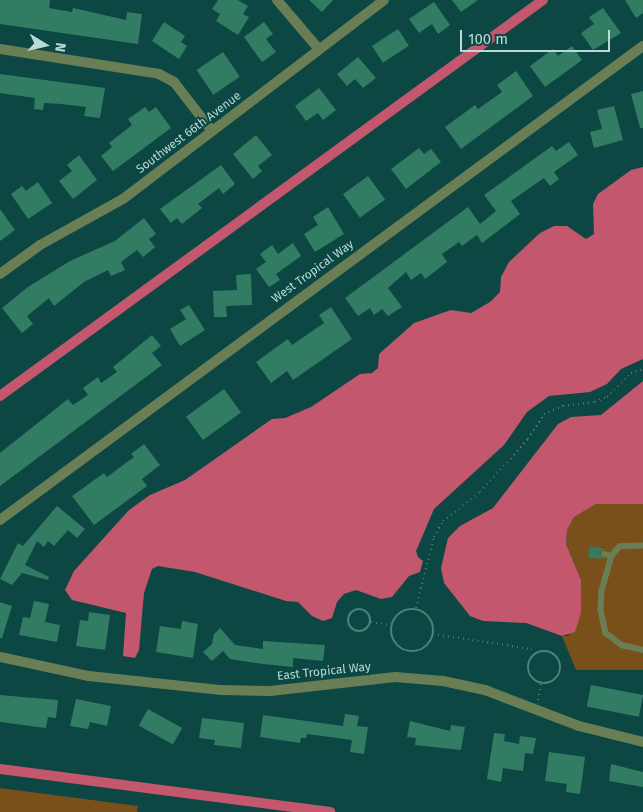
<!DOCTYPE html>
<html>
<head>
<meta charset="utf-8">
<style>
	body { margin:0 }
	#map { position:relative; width:643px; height:812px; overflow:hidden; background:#0c4744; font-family:"Fira Sans",sans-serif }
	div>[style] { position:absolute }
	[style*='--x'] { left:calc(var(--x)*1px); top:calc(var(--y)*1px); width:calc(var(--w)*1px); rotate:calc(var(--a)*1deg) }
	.green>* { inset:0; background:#79501a }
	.water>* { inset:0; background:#c2576d }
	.canal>* { height:10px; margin:-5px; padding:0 5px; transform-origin:5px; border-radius:5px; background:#c2576d }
	.building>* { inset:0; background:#327c64; transform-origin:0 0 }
	.path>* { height:2px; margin-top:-1px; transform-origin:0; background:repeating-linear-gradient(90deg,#4e7f7c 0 1px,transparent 0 5px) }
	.path>.ring { margin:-1px; padding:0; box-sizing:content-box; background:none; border:2px solid #4e7f7c; border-radius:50% }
	.service>* { height:5.5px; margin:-2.75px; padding:0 2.75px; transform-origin:2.75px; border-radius:2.75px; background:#6a7e56 }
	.minor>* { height:10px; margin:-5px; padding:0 5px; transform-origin:5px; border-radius:5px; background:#6a7e56 }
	span { translate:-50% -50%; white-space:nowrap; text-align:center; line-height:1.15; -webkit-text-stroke:4px #0c4744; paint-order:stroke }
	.street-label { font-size:12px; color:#b9dbd8 }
	.north { position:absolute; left:20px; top:20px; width:50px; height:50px; -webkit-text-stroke:4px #0c4744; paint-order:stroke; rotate:99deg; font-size:14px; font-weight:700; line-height:20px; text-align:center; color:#b9dbd8 }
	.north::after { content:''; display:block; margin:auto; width:18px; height:22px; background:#b9dbd8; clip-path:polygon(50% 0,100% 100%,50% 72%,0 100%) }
	.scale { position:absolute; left:460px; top:30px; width:150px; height:22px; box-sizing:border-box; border:2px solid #b9dbd8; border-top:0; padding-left:6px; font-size:15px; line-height:18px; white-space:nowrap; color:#b9dbd8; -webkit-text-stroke:4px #0c4744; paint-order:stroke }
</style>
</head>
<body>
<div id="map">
	<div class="green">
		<div style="clip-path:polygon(596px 504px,643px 504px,643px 670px,576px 670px,562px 636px,569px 636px,581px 580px,566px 544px,567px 530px,574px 517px)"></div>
		<div style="clip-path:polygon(0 788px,138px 806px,137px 812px,0 812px)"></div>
	</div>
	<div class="water">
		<div style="clip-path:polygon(643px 167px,643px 359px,621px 369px,607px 384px,590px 392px,549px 396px,527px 412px,504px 445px,434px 509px,416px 551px,418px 557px,423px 561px,420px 572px,409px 576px,392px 597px,381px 599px,356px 590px,344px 594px,337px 602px,332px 618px,323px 621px,312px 616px,298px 602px,286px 601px,195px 572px,158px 566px,152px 569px,144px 593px,139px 650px,135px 658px,123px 656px,126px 613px,72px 600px,65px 590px,74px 571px,129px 510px,150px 495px,185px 480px,272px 419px,285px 418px,311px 407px,360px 374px,372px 373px,378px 368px,379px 354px,414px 323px,451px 310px,471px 313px,490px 302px,500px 292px,501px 277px,509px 262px,540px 233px,554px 226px,567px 226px,586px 239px,594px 234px,593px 204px,598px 194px,631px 170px)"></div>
		<div style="clip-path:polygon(643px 381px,643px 504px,596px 504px,574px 517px,567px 530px,566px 544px,581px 580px,581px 613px,575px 632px,562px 636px,526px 623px,483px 621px,470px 616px,444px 583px,441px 568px,448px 538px,460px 526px,493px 508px,558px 424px,571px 417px,601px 415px)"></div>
	</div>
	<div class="canal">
		<div style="--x:0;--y:396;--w:672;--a:-36.1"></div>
		<div style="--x:0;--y:769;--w:333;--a:7.4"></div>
	</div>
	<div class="building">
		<div style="clip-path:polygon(0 0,50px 0,49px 8px,72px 12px,73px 8px,126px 20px,127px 12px,142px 14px,138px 44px,0 24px)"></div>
		<div style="clip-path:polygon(218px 0,238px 0,248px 6px,243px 14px,249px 17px,238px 35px,216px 21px,220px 14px,212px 9px)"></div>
		<div style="clip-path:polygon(309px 0,333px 0,322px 12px)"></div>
		<div style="clip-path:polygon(452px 0,478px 0,461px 12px)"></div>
		<div style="clip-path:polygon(625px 0,643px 0,643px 13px,636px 18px)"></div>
		<div style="clip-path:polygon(434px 2px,450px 25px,438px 34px,432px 24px,419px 33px,409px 19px)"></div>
		<div style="clip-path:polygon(603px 8px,621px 33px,593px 50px,581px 33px,594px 24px,589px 17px)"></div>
		<div style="clip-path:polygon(164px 22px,185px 36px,181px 42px,187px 46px,179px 59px,152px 41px)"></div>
		<div style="clip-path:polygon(264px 22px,273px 34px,266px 39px,276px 52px,262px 62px,244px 37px)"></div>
		<div style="left:398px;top:29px;width:20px;height:31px;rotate:57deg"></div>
		<div style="clip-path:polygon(572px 46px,582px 60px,545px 87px,530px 66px,553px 49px,558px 56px)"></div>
		<div style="left:223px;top:52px;width:30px;height:32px;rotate:56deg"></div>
		<div style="clip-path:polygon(358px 57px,376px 78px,363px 88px,355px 79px,347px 86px,337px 74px)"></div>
		<div style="clip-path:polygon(516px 71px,533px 96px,461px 149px,445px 127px,475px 105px,478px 109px,502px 92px,497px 85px)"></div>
		<div style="clip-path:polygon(0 74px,105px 88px,100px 118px,84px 116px,86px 107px,62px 104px,44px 103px,43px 110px,34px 109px,35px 98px,0 93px)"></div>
		<div style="clip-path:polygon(319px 88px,336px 110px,323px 120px,318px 113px,306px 121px,295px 106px)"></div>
		<div style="clip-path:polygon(643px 91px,643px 128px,640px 128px,631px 94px)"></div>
		<div style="clip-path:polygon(614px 106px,623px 140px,594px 148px,590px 132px,602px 129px,597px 110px)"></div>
		<div style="clip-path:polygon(145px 107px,149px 112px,156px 107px,171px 128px,113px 171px,101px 156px,112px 147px,109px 143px,132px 125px,128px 119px)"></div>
		<div style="clip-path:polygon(256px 135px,272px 155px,258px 166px,262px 171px,253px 179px,233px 154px)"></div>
		<div style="clip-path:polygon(569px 142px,578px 155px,554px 172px,559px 179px,550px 186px,544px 178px,511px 201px,520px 214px,482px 243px,477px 235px,462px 246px,459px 242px,442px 254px,447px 262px,425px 279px,421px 273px,411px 280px,406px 272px,388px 288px,402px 307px,388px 316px,382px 309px,374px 315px,370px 308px,358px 316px,345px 298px,468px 207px,480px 224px,496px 211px,484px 195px,552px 146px,556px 151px)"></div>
		<div style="clip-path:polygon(419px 148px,424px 154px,431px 149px,441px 162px,406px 189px,391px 169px)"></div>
		<div style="clip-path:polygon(79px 155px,97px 180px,73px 199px,59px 181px,72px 171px,67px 165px)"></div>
		<div style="clip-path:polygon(221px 165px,235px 184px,223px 194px,219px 188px,198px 204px,202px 208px,182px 224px,177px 218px,171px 223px,160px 209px)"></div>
		<div style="left:368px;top:176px;width:29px;height:31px;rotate:54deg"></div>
		<div style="clip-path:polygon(38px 182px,52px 203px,28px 219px,11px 194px,22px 186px,26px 191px)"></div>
		<div style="clip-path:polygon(328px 207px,344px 234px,315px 252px,304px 234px,318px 225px,313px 217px)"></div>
		<div style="clip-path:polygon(0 209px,15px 230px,0 241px)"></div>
		<div style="clip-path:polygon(144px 218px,156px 234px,149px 239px,155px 247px,143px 257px,137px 250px,121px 262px,125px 270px,111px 276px,108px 270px,84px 282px,54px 306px,49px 298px,27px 316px,33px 324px,22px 333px,2px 308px,28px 287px,70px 261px,115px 241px)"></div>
		<div style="clip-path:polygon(293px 243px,301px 256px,276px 274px,280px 280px,269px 287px,256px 269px,266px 262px,260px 254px,272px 245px,278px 254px)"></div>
		<div style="clip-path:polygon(251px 274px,252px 305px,226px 306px,227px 317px,214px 317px,213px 291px,237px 290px,236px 275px)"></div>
		<div style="clip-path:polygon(189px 305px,205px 330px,180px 346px,170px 329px,186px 319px,180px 310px)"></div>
		<div style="clip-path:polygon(331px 307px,352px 339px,293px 380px,287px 371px,271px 383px,256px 362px,288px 339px,292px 345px,324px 323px,319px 315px)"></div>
		<div style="clip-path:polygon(152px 335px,161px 346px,152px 353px,162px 365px,0 486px,0 453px,68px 399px,73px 405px,88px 395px,83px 388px,98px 377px,101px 383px,117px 372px,113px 367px)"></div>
		<div style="left:224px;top:389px;width:29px;height:47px;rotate:54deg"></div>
		<div style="clip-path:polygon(144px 444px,160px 465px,142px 479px,147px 486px,94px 525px,72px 496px,104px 473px,107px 477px,134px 457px,131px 454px)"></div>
		<div style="clip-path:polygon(57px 506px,85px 529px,77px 538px,68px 530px,54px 546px,48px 541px,44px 547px,37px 541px,25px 565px,49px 577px,48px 580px,22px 573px,12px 585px,0 579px,18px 543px,23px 546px)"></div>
		<div style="clip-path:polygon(590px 546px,605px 549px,599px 553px,603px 559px,588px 557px)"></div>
		<div style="clip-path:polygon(34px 601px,49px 604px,45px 622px,60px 625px,57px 642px,19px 635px,23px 617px,30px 618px)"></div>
		<div style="clip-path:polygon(0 602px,12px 606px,2px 638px,0 638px)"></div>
		<div style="clip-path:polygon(89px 612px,110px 615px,105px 650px,76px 646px,80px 620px,88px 621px)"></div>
		<div style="clip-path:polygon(182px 621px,198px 624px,193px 658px,156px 652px,160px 626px,181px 629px)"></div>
		<div style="clip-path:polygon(220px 628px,235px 645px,263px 649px,263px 641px,325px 645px,323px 661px,293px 658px,293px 667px,263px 664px,230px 659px,223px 651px,212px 661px,203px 652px,212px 644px,214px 634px)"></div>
		<div style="left:591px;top:685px;width:53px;height:22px;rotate:11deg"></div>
		<div style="clip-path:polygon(0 695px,58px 700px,56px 718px,48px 717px,46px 728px,0 722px)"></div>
		<div style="clip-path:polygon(76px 699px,111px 706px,107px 726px,90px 722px,88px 729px,70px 726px)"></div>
		<div style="left:148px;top:709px;width:39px;height:19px;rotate:29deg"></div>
		<div style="clip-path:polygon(345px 714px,359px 716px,357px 726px,368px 727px,364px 754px,350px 752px,352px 740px,307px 734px,306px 738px,301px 738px,300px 743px,260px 737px,263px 715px,343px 726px)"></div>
		<div style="clip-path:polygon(202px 718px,244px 723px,241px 748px,214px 745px,215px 740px,199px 738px)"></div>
		<div style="clip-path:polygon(410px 721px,450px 731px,451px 725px,465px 727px,461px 750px,415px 745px,416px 738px,407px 737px)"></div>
		<div style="clip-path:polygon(494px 733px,505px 734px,504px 741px,519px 744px,520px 736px,536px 738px,533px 754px,525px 753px,523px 771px,503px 768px,501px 782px,487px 779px)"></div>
		<div style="clip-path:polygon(549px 752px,585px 757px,580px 794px,566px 792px,567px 784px,545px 781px)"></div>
		<div style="clip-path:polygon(611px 764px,643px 772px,643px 787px,609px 781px)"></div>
	</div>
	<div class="path">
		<div style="--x:416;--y:608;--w:73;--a:-75.8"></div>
		<div style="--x:434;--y:537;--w:18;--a:-61"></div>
		<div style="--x:443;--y:521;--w:47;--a:-38.1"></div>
		<div style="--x:480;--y:492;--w:72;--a:-47.8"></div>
		<div style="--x:528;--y:439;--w:30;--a:-57"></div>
		<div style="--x:544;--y:414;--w:21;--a:-23"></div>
		<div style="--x:563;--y:406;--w:32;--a:-7"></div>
		<div style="--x:595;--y:402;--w:13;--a:-23"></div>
		<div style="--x:607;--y:397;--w:34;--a:-45"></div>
		<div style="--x:631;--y:373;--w:13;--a:-18"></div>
		<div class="ring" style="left:348px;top:609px;width:20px;height:20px"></div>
		<div class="ring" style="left:391px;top:609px;width:40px;height:40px"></div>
		<div style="--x:371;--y:622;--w:20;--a:9"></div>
		<div style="--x:433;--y:634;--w:99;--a:8.7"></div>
		<div style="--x:531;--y:649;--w:6;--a:45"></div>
		<div class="ring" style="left:528px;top:651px;width:30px;height:30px"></div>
		<div style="--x:538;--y:700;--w:17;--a:-80"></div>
	</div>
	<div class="service">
		<div style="--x:643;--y:546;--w:23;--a:178"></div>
		<div style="--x:620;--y:547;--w:12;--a:132"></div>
		<div style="--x:612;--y:556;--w:35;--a:106"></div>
		<div style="--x:602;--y:590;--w:20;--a:93"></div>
		<div style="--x:601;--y:610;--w:24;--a:78"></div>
		<div style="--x:606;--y:633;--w:20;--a:37"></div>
		<div style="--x:622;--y:645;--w:22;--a:13"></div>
		<div style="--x:604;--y:554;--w:8;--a:14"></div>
	</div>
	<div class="minor">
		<div style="--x:277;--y:0;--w:63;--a:49.5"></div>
		<div style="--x:0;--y:49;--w:161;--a:8.9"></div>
		<div style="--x:159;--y:74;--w:17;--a:28"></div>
		<div style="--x:174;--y:82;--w:62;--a:52.2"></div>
		<div style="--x:0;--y:274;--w:49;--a:-35.9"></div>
		<div style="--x:40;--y:245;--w:95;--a:-29"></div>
		<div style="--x:123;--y:199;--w:328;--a:-37.3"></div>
		<div style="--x:0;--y:520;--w:799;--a:-36.4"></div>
		<div style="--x:0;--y:657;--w:91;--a:12.1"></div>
		<div style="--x:89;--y:676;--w:133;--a:6.1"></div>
		<div style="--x:221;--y:690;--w:49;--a:1.2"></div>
		<div style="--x:270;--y:691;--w:126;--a:-6.4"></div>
		<div style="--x:395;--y:677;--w:48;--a:4.8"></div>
		<div style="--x:443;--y:681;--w:43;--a:12.1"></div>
		<div style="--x:485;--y:690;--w:101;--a:21"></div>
		<div style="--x:579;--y:726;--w:66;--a:14"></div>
	</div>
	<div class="street-label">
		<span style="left:189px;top:133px;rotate:-37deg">Southwest 66th Avenue</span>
		<span style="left:313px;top:272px;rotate:-36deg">West Tropical Way</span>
		<span style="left:324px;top:672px;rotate:-6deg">East Tropical Way</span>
	</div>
	<div class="north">N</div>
	<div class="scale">100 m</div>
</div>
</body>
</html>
